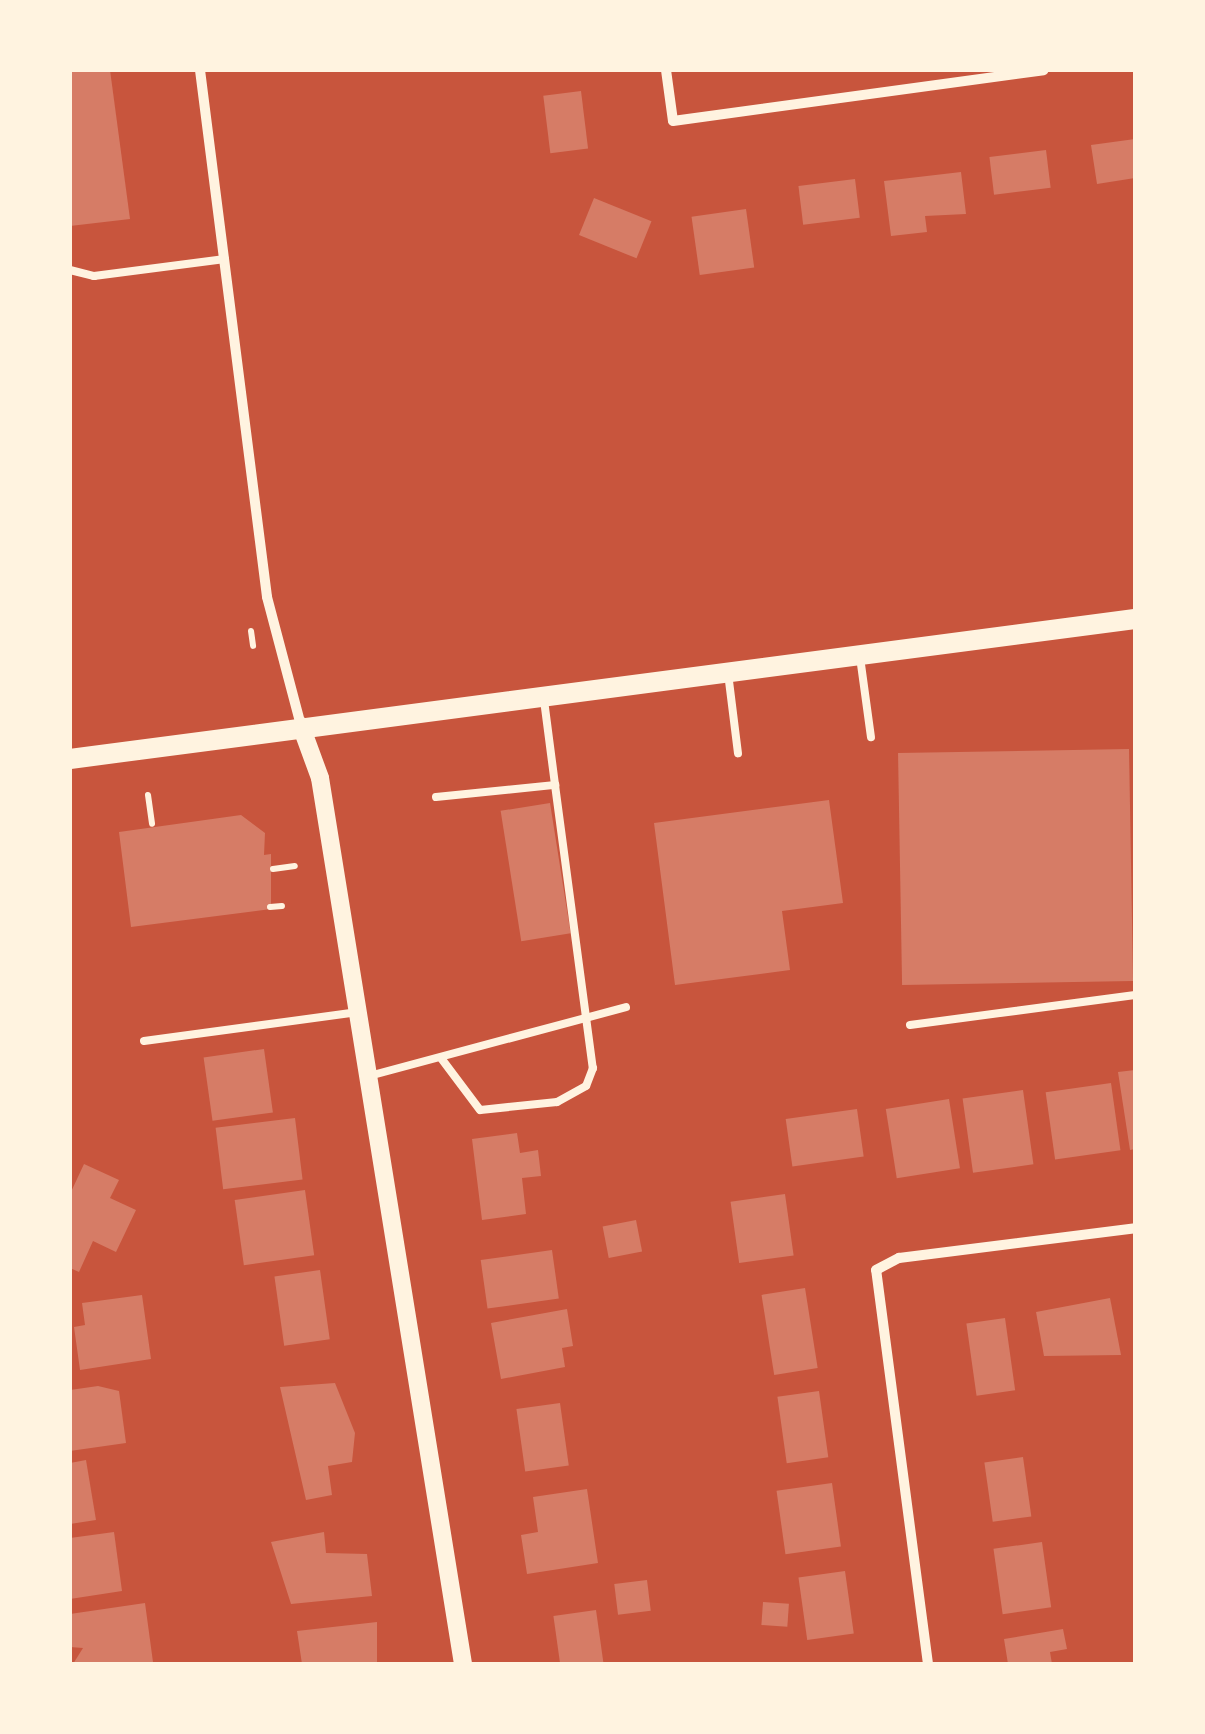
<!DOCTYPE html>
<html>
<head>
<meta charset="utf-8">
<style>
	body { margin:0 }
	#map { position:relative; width:1205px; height:1734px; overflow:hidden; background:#c8553d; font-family:Lato,sans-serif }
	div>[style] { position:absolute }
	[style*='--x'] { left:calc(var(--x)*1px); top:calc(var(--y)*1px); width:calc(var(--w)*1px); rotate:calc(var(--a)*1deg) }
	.building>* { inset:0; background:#d67c66; transform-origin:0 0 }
	.path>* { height:6px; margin:-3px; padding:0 3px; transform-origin:3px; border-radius:3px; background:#fff3e0 }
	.service>* { height:8px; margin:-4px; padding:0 4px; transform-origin:4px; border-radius:4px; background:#fff3e0 }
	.minor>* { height:10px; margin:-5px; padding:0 5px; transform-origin:5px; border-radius:5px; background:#fff3e0 }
	.tertiary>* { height:18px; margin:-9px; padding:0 9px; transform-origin:9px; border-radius:9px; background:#fff3e0 }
	.secondary>* { height:20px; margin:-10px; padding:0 10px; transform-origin:10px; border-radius:10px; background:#fff3e0 }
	span { translate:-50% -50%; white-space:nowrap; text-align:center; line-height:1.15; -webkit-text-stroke:10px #fff3e0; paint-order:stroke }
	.frame { position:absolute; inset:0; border:72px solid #fff3e0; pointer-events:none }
</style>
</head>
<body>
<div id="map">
	<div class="building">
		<div style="clip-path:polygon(70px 70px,110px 70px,130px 219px,70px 226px)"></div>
		<div style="left:581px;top:91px;width:58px;height:38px;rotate:83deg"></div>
		<div style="clip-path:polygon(1135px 139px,1135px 178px,1097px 184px,1091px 145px)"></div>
		<div style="left:1046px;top:150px;width:38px;height:57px;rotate:83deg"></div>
		<div style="clip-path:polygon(961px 172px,966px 214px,925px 216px,927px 232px,891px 236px,884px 181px)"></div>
		<div style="left:855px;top:179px;width:39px;height:57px;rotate:83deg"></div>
		<div style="left:594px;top:198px;width:62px;height:40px;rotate:22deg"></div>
		<div style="left:746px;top:209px;width:59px;height:55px;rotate:82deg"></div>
		<div style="left:1129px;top:749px;width:232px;height:231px;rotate:89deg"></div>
		<div style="clip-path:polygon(829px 800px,843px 903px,782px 911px,790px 970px,675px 985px,654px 823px)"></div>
		<div style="left:550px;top:803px;width:132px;height:50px;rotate:81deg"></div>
		<div style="clip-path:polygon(241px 815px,265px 833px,264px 855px,271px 854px,271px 909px,131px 927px,119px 832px)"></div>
		<div style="left:264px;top:1049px;width:64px;height:61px;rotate:82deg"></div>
		<div style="clip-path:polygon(1135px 1070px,1135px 1149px,1130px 1150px,1118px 1072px)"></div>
		<div style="left:1111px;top:1083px;width:68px;height:66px;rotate:82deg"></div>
		<div style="left:1023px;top:1090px;width:75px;height:61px;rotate:82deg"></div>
		<div style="left:949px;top:1099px;width:70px;height:64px;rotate:81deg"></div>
		<div style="left:857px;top:1109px;width:48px;height:72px;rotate:82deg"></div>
		<div style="left:295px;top:1118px;width:62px;height:80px;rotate:83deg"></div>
		<div style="clip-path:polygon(517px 1133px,520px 1153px,538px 1150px,541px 1176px,522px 1178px,526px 1214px,482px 1220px,472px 1139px)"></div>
		<div style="clip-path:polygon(84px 1164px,119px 1180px,110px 1198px,136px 1210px,116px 1252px,93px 1241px,79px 1272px,70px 1268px,70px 1194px)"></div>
		<div style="left:305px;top:1190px;width:66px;height:71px;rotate:82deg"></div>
		<div style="left:785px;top:1194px;width:62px;height:55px;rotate:82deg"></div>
		<div style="left:636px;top:1220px;width:32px;height:34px;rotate:79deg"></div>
		<div style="left:552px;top:1250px;width:49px;height:72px;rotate:82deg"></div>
		<div style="left:320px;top:1270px;width:70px;height:46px;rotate:82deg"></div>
		<div style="left:805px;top:1288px;width:81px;height:44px;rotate:81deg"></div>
		<div style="clip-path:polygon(142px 1295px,151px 1359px,80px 1370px,74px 1327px,85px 1325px,82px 1303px)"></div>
		<div style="clip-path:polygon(1110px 1298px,1121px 1355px,1044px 1356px,1036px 1312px)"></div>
		<div style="clip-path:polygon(567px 1309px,573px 1346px,562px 1348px,565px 1367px,501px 1379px,491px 1323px)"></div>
		<div style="left:1005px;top:1318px;width:73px;height:39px;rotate:82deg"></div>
		<div style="clip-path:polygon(335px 1383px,355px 1433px,352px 1462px,328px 1466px,332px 1495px,306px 1500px,280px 1387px)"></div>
		<div style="clip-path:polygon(98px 1386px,119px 1391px,126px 1443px,70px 1451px,70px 1390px)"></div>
		<div style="left:819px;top:1391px;width:67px;height:42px;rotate:82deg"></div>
		<div style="left:560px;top:1403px;width:63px;height:44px;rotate:82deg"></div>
		<div style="left:1023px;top:1457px;width:60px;height:39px;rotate:82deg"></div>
		<div style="clip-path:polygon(86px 1460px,96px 1520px,70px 1524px,70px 1463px)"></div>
		<div style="left:832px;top:1483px;width:64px;height:56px;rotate:82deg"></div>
		<div style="clip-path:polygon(587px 1489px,598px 1563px,527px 1574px,521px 1535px,538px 1532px,533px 1497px)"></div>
		<div style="clip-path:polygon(114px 1532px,122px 1591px,70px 1599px,70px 1538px)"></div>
		<div style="clip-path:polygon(324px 1532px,326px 1553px,367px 1554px,372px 1596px,291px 1604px,271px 1542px)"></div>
		<div style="left:1042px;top:1542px;width:66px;height:49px;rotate:82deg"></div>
		<div style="left:845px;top:1571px;width:63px;height:47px;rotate:82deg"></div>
		<div style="left:647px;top:1580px;width:31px;height:33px;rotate:83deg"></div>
		<div style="left:763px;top:1602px;width:26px;height:23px;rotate:4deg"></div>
		<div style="clip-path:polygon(145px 1603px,153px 1662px,73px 1664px,83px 1648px,70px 1647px,70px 1614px)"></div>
		<div style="left:596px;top:1610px;width:55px;height:43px;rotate:82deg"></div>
		<div style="clip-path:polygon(377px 1622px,377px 1664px,302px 1664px,297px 1631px)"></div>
		<div style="clip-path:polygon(1063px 1629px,1067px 1649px,1050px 1652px,1052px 1664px,1008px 1664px,1004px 1639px)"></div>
	</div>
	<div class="path">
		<div style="--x:251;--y:631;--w:15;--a:82"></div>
		<div style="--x:148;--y:795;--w:29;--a:82"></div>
		<div style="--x:273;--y:869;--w:22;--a:-8"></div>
		<div style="--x:270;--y:907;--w:12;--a:-5"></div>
	</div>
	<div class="service">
		<div style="--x:70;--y:270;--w:25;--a:14"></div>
		<div style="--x:94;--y:276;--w:132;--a:-7.4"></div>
		<div style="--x:860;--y:657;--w:81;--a:82.2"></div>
		<div style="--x:728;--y:673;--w:81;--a:82.9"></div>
		<div style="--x:544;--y:700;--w:86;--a:82.6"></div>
		<div style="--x:436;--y:797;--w:120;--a:-5.8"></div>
		<div style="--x:555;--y:785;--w:286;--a:82.4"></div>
		<div style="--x:593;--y:1068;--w:19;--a:111"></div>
		<div style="--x:586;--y:1086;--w:33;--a:151"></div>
		<div style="--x:557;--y:1102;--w:77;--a:174.1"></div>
		<div style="--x:480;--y:1110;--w:65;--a:-126.9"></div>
		<div style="--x:910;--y:1025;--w:227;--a:-7.6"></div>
		<div style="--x:144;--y:1041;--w:216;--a:-7.7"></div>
		<div style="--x:369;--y:1076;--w:266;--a:-15"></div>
	</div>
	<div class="minor">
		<div style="--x:200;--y:70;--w:531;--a:82.75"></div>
		<div style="--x:267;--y:597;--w:133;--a:75.2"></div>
		<div style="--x:666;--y:70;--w:51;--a:82.2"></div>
		<div style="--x:673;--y:121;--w:374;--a:-7.8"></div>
		<div style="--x:928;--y:1664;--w:397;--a:-97.5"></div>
		<div style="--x:876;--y:1270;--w:26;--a:-28"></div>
		<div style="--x:899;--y:1258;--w:238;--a:-7.2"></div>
	</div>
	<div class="tertiary">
		<div style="--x:301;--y:726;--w:55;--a:69.9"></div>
		<div style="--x:320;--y:778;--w:897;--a:80.83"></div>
	</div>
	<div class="secondary">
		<div style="--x:70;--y:759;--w:1074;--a:-7.49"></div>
	</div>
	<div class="frame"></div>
</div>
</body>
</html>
